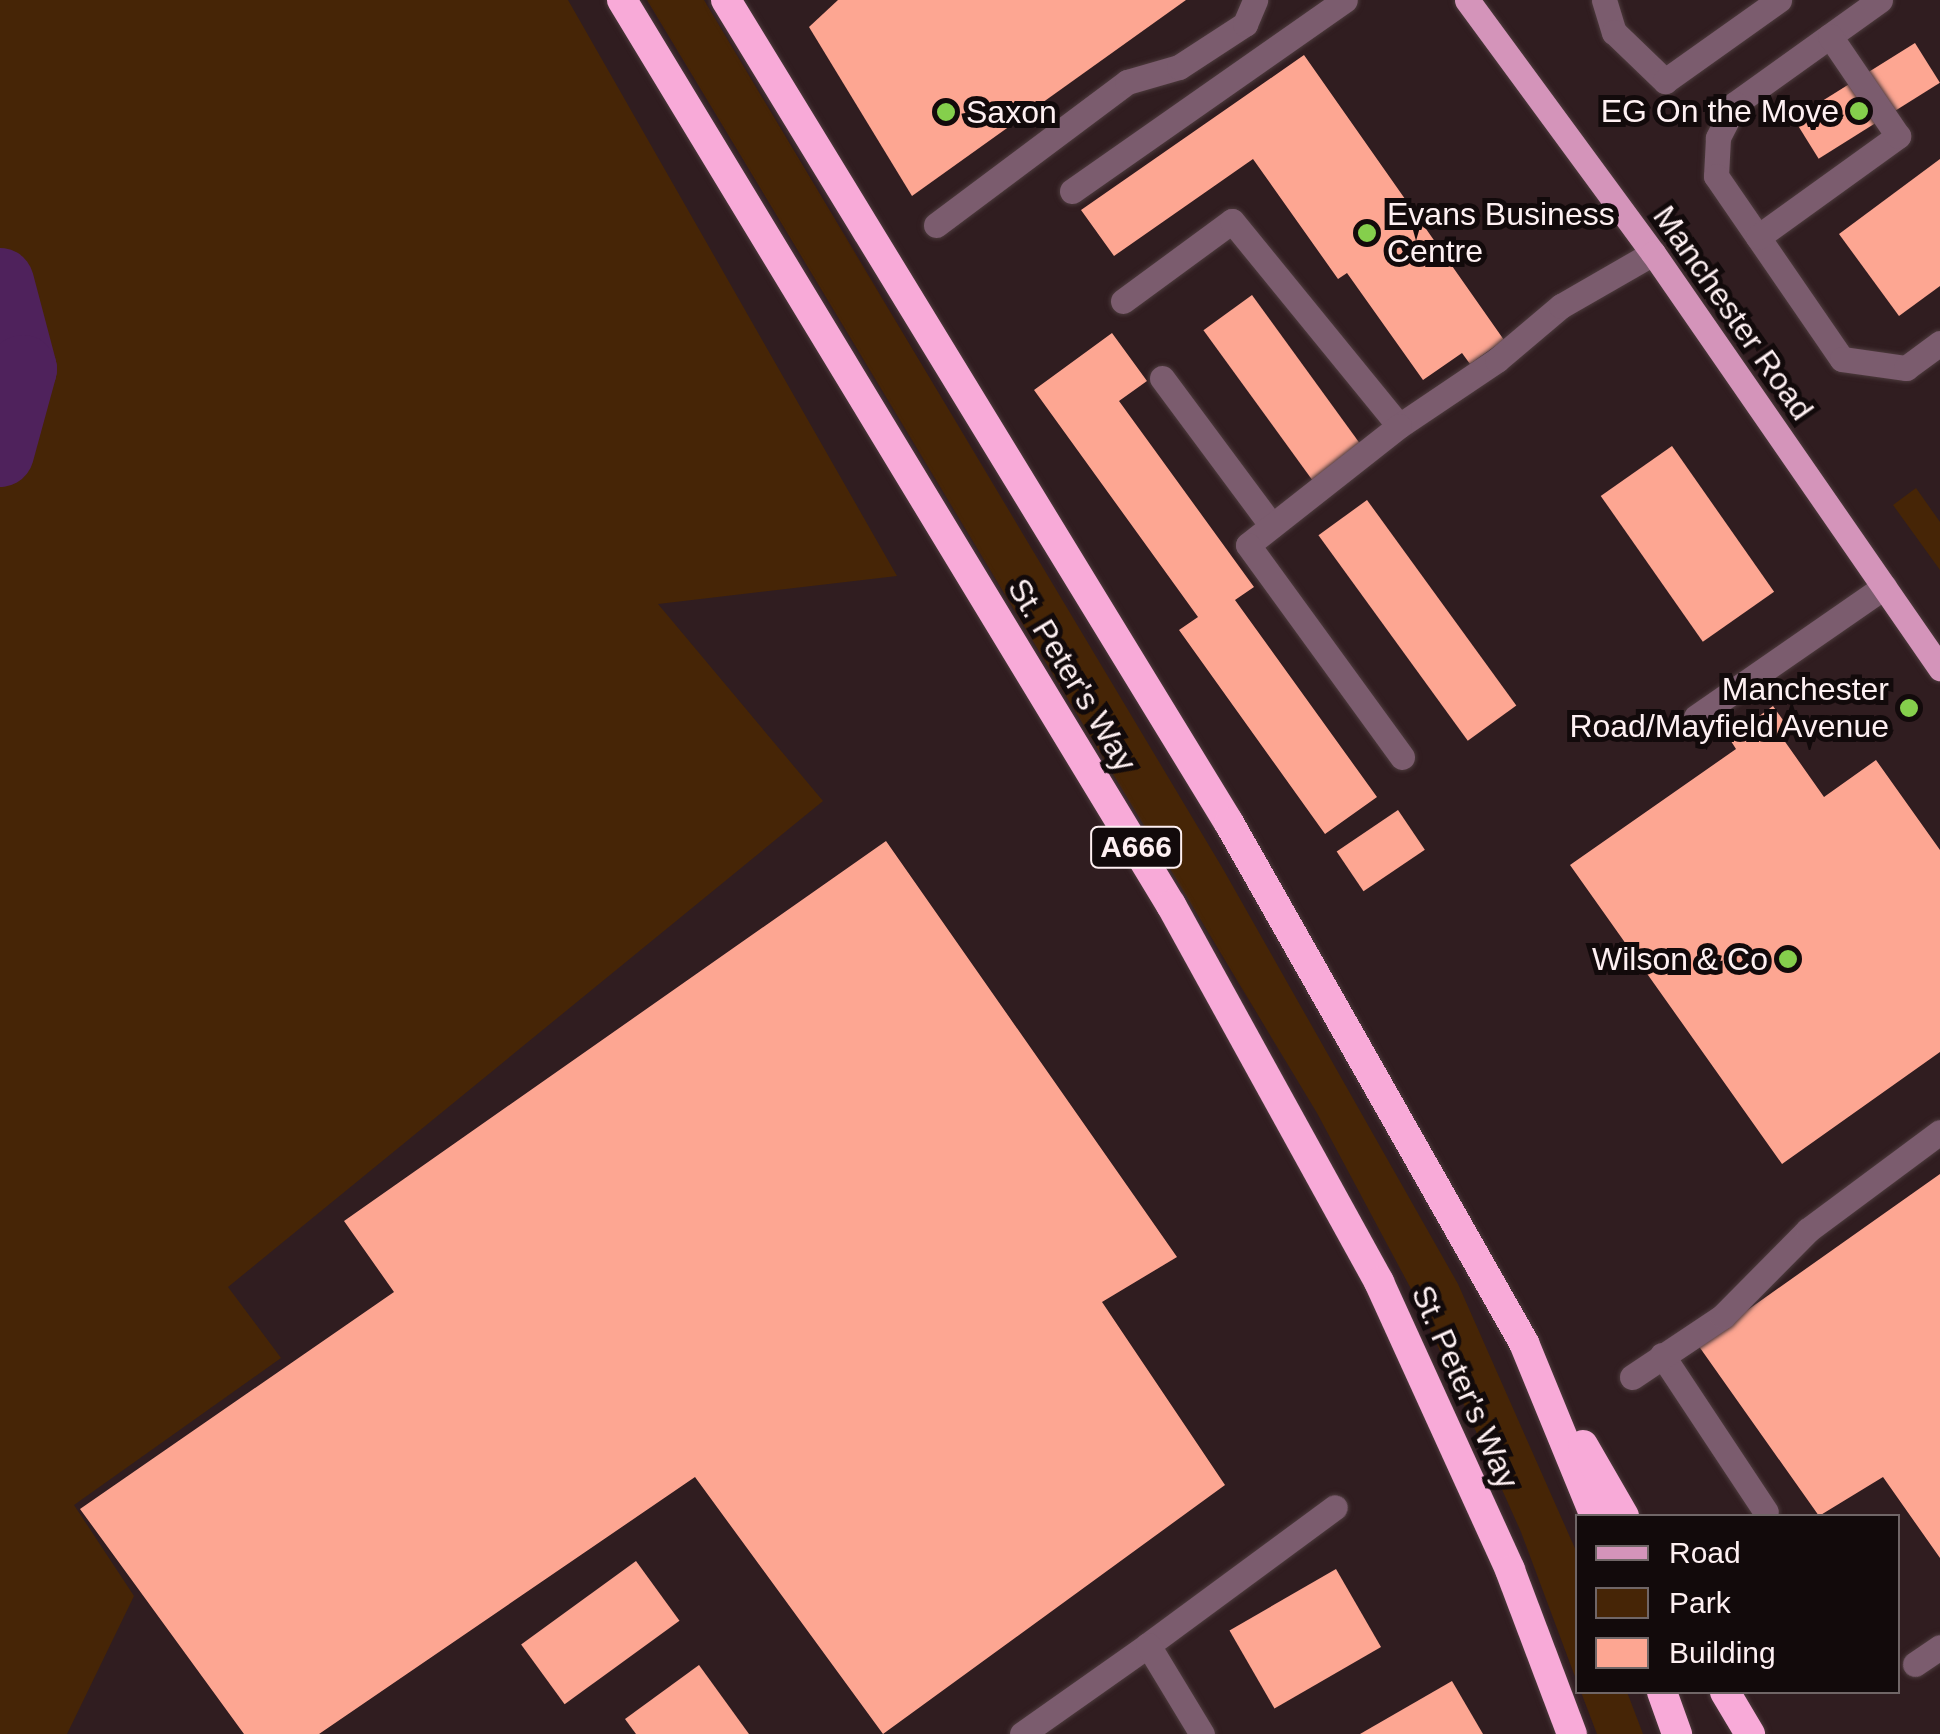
<!DOCTYPE html>
<html>
<head>
<meta charset="utf-8">
<style>
	body { margin:0 }
	#map { position:relative; width:1940px; height:1734px; overflow:hidden; background:#301d20; font-family:Arial,sans-serif }
	div>[style] { position:absolute }
	[style*='--x'] { left:calc(var(--x)*1px); top:calc(var(--y)*1px); width:calc(var(--w)*1px); rotate:calc(var(--a)*1deg) }
	.green>* { inset:0; background:#462506 }
	.river>* { height:68px; margin:-34px; padding:0 34px; transform-origin:34px; border-radius:34px; background:#4f225c }
	.building>* { inset:0; background:#fda692; transform-origin:0 0 }
	.roads { filter:drop-shadow(0 0 2px #4d3b3d) drop-shadow(0 0 2px #4d3b3d) }
	.minor>* { height:25px; margin:-12.5px; padding:0 12.5px; transform-origin:12.5px; border-radius:12.5px; background:#7b5c6e }
	.major>* { height:25px; margin:-12.5px; padding:0 12.5px; transform-origin:12.5px; border-radius:12.5px; background:#d494ba }
	.highway>* { height:30px; margin:-15px; padding:0 15px; transform-origin:15px; border-radius:15px; background:#f8aad8 }
	.dots>* { width:28px; height:28px; translate:-50% -50%; box-sizing:border-box; border:5px solid #120a0b; border-radius:50% }
	span { translate:-50% -50%; white-space:nowrap; text-align:center; line-height:1.15; -webkit-text-stroke:10px #120a0b; paint-order:stroke }
	.shield-label span { padding:2px 8px; background:#120a0b; border:2px solid; border-radius:8px; -webkit-text-stroke-width:0 }
	.shield-label { font-size:30px; color:#fef0f2; font-weight:700 }
	.poi-label { font-size:32px; color:#fef0f2 }
	.right { translate:-100% -50%; text-align:right }
	.left { translate:0 -50%; text-align:left }
	.street-label { font-size:32px; color:#fef0f2 }
	.legend { position:absolute; left:1575px; top:1514px; width:325px; height:180px; box-sizing:border-box; background:#120a0b; border:2px solid #706667; margin:0; padding:12px 18px; list-style:none; font-size:30px; color:#fef0f2 }
	.legend li { display:flex; align-items:center; gap:20px; height:50px }
	.legend b { width:50px; border:2px solid #706667 }
</style>
</head>
<body>
<div id="map">
	<div class="green">
		<div style="clip-path:polygon(0 0,568px 0,897px 576px,658px 604px,823px 801px,228px 1287px,281px 1358px,74px 1505px,134px 1596px,67px 1734px,0 1734px)"></div>
		<div style="clip-path:polygon(647px 0,704px 0,1223px 869px,1458px 1284px,1577px 1553px,1577px 1682px,1521px 1532px,1418px 1302px,1317px 1113px)"></div>
		<div style="clip-path:polygon(1916px 488px,1940px 522px,1940px 570px,1893px 505px)"></div>
		<div style="clip-path:polygon(1581px 1692px,1627px 1692px,1643px 1734px,1597px 1734px)"></div>
	</div>
	<div class="river">
		<div style="--x:0;--y:282;--w:90;--a:75.2"></div>
		<div style="--x:23;--y:369;--w:87;--a:105.3"></div>
	</div>
	<div class="building">
		<div style="clip-path:polygon(838px 0,1186px 0,912px 196px,809px 27px)"></div>
		<div style="left:1915px;top:43px;width:47px;height:143px;rotate:58deg"></div>
		<div style="clip-path:polygon(1304px 55px,1504px 340px,1470px 364px,1462px 353px,1423px 380px,1347px 273px,1338px 279px,1253px 159px,1114px 256px,1081px 210px)"></div>
		<div style="clip-path:polygon(1940px 159px,1940px 286px,1899px 316px,1839px 234px)"></div>
		<div style="left:1252px;top:295px;width:186px;height:60px;rotate:54deg"></div>
		<div style="clip-path:polygon(1112px 333px,1147px 381px,1119px 401px,1254px 587px,1235px 600px,1377px 797px,1325px 834px,1179px 630px,1198px 617px,1034px 390px)"></div>
		<div style="left:1672px;top:446px;width:178px;height:87px;rotate:55deg"></div>
		<div style="left:1367px;top:500px;width:254px;height:60px;rotate:54deg"></div>
		<div style="clip-path:polygon(1773px 706px,1790px 730px,1781px 736px,1824px 797px,1876px 760px,1940px 850px,1940px 1052px,1782px 1164px,1570px 865px,1736px 749px,1729px 738px)"></div>
		<div style="left:1398px;top:810px;width:48px;height:74px;rotate:56deg"></div>
		<div style="clip-path:polygon(886px 841px,1177px 1257px,1102px 1302px,1225px 1485px,883px 1734px,695px 1477px,319px 1734px,244px 1734px,80px 1509px,394px 1292px,344px 1221px)"></div>
		<div style="clip-path:polygon(1940px 1174px,1940px 1558px,1883px 1477px,1819px 1516px,1698px 1345px)"></div>
		<div style="left:636px;top:1561px;width:74px;height:142px;rotate:54deg"></div>
		<div style="left:1336px;top:1569px;width:90px;height:123px;rotate:60deg"></div>
		<div style="clip-path:polygon(699px 1665px,749px 1734px,636px 1734px,625px 1719px)"></div>
		<div style="clip-path:polygon(1452px 1681px,1483px 1734px,1360px 1734px)"></div>
	</div>
	<div class="roads">
		<div class="minor">
			<div style="--x:1604;--y:0;--w:34;--a:73"></div>
			<div style="--x:1614;--y:32;--w:71;--a:43.9"></div>
			<div style="--x:1665;--y:81;--w:140;--a:-35.4"></div>
			<div style="--x:1880;--y:0;--w:178;--a:144.4"></div>
			<div style="--x:1735;--y:104;--w:38;--a:117"></div>
			<div style="--x:1718;--y:138;--w:38;--a:93"></div>
			<div style="--x:1716;--y:176;--w:222;--a:55.5"></div>
			<div style="--x:1842;--y:359;--w:65;--a:8"></div>
			<div style="--x:1906;--y:368;--w:42;--a:-36.3"></div>
			<div style="--x:1072;--y:191;--w:333;--a:-35"></div>
			<div style="--x:936;--y:225;--w:239;--a:-36.8"></div>
			<div style="--x:1127;--y:82;--w:54;--a:-16.1"></div>
			<div style="--x:1179;--y:67;--w:79;--a:-33.1"></div>
			<div style="--x:1245;--y:24;--w:26;--a:-67"></div>
			<div style="--x:1758;--y:237;--w:173;--a:-35.8"></div>
			<div style="--x:1898;--y:136;--w:121;--a:-124.2"></div>
			<div style="--x:1123;--y:301;--w:135;--a:-36.3"></div>
			<div style="--x:1232;--y:221;--w:264;--a:50.8"></div>
			<div style="--x:1399;--y:426;--w:118;--a:-34"></div>
			<div style="--x:1497;--y:360;--w:84;--a:-40.2"></div>
			<div style="--x:1561;--y:306;--w:106;--a:-29.9"></div>
			<div style="--x:1162;--y:378;--w:184;--a:53.4"></div>
			<div style="--x:1399;--y:426;--w:192;--a:141.8"></div>
			<div style="--x:1248;--y:545;--w:262;--a:54"></div>
			<div style="--x:1696;--y:717;--w:229;--a:-34.7"></div>
			<div style="--x:1662;--y:1355;--w:188;--a:56.5"></div>
			<div style="--x:1632;--y:1377;--w:110;--a:-33.8"></div>
			<div style="--x:1723;--y:1316;--w:121;--a:-45.3"></div>
			<div style="--x:1808;--y:1230;--w:164;--a:-36.6"></div>
			<div style="--x:1148;--y:1645;--w:232;--a:-36.4"></div>
			<div style="--x:1915;--y:1664;--w:30;--a:-34"></div>
			<div style="--x:1022;--y:1734;--w:154;--a:-35.2"></div>
			<div style="--x:1148;--y:1645;--w:104;--a:58.8"></div>
		</div>
		<div class="major">
			<div style="--x:1467;--y:0;--w:314;--a:53.7"></div>
			<div style="--x:1653;--y:253;--w:505;--a:55.33"></div>
		</div>
		<div class="highway">
			<div style="--x:622;--y:0;--w:1059;--a:58.76"></div>
			<div style="--x:1171;--y:905;--w:431;--a:61.1"></div>
			<div style="--x:1379;--y:1282;--w:316;--a:65.5"></div>
			<div style="--x:1510;--y:1570;--w:175;--a:69.3"></div>
			<div style="--x:726;--y:0;--w:965;--a:58.57"></div>
			<div style="--x:1229;--y:823;--w:598;--a:60.43"></div>
			<div style="--x:1524;--y:1343;--w:187;--a:67.7"></div>
			<div style="--x:1583;--y:1445;--w:82;--a:60"></div>
			<div style="--x:1662;--y:1692;--w:45;--a:70.3"></div>
			<div style="--x:1725;--y:1692;--w:49;--a:59.2"></div>
		</div>
	</div>
	<div class="dots">
		<div style="left:1859px;top:111px;background:#85cf4c"></div>
		<div style="left:946px;top:112px;background:#85cf4c"></div>
		<div style="left:1367px;top:233px;background:#85cf4c"></div>
		<div style="left:1909px;top:708px;background:#85cf4c"></div>
		<div style="left:1788px;top:959px;background:#85cf4c"></div>
	</div>
	<div class="shield-label">
		<span style="left:1136px;top:847px">A666</span>
	</div>
	<div class="poi-label">
		<span class="right" style="left:1839px;top:111px">EG On the Move</span>
		<span class="left" style="left:966px;top:112px">Saxon</span>
		<span class="left" style="left:1387px;top:233px">Evans Business<br>Centre</span>
		<span class="right" style="left:1889px;top:708px">Manchester<br>Road/Mayfield Avenue</span>
		<span class="right" style="left:1768px;top:959px">Wilson &amp; Co</span>
	</div>
	<div class="street-label">
		<span style="left:1733px;top:313px;rotate:55deg">Manchester Road</span>
		<span style="left:1072px;top:675px;rotate:59deg">St. Peter's Way</span>
		<span style="left:1465px;top:1387px;rotate:66deg">St. Peter's Way</span>
	</div>
	<ul class="legend">
	<li><b style="height:12px;background:#d494ba"></b>Road</li>
	<li><b style="height:28px;background:#462506"></b>Park</li>
	<li><b style="height:28px;background:#fda692"></b>Building</li>
	</ul>
</div>
</body>
</html>
